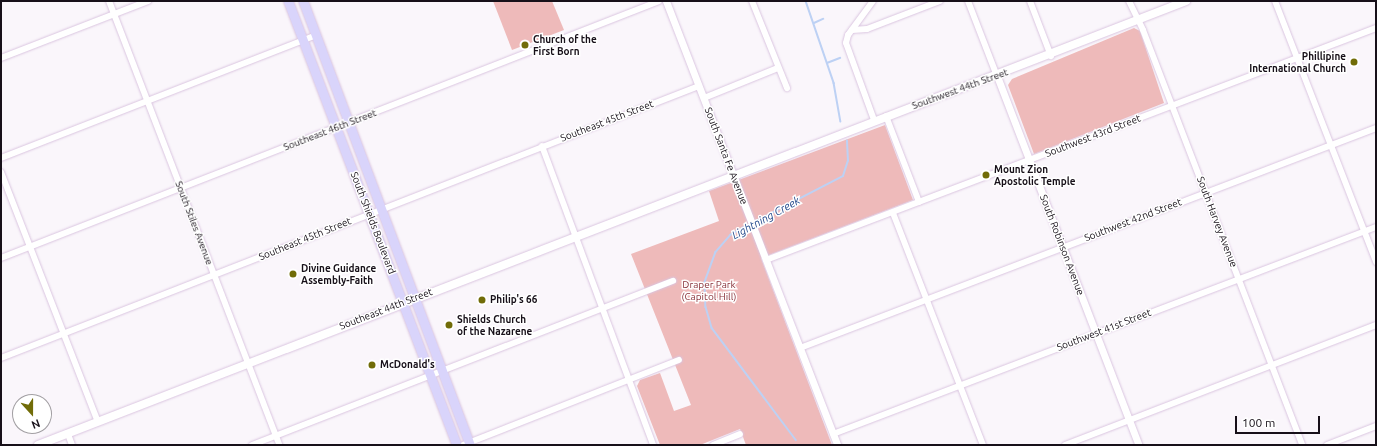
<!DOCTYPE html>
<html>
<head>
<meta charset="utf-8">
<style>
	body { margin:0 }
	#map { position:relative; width:1377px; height:446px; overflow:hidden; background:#faf6fb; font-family:Ubuntu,sans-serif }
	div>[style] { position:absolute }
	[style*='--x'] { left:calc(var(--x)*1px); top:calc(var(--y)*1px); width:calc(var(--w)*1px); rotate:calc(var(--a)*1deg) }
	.green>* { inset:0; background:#eebaba }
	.stream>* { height:1.5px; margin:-0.75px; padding:0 0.75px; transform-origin:0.75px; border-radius:0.75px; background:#bdd1f4 }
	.roads { filter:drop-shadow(0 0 1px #dac5e0) drop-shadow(0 0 1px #dac5e0) }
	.minor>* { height:6px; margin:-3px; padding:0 3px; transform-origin:3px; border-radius:3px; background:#fff }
	.tertiary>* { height:7px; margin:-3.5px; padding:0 3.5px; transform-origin:3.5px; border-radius:3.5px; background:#fff }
	.secondary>* { height:8px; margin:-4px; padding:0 4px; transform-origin:4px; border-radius:4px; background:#fff }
	.primary>* { height:9px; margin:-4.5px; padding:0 4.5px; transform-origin:4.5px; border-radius:4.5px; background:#d9d4fb }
	.dots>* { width:11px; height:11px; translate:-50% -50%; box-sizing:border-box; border:2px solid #fff; border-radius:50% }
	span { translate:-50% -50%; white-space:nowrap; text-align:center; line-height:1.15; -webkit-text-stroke:3px #fff; paint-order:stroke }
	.poi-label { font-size:10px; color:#171019; font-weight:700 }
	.left { translate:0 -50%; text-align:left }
	.right { translate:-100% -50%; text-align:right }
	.street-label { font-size:10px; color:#171019 }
	.park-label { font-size:10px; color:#883139 }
	.water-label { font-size:11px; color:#22488b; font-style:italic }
	.frame { position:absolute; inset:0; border:2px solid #171019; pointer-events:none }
	.north { position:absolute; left:12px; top:394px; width:40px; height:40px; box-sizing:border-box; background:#fff; border:1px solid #a29fa3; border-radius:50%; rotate:159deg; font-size:11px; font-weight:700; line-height:16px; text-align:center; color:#171019 }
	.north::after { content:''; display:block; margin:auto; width:14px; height:18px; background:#716c08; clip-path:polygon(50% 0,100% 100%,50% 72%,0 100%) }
	.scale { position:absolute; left:1235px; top:416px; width:85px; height:18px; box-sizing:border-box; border:2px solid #171019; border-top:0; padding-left:5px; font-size:12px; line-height:14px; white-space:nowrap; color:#171019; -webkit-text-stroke:3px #fff; paint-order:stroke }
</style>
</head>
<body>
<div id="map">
	<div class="green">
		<div style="clip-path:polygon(493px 1px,552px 1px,564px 30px,512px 50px)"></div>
		<div style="clip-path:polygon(1134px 28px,1140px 31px,1164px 103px,1034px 154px,1008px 85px,1012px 79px)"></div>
		<div style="clip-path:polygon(885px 125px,913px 200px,761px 258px,832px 445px,746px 445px,740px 429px,700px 445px,660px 445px,637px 386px,640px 380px,660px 373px,674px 411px,691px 405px,631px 254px,719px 221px,709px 191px)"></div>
	</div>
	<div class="stream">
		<div style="--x:806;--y:1;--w:87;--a:71.1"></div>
		<div style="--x:834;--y:83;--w:39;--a:80"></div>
		<div style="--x:814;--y:23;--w:10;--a:-24"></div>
		<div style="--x:827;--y:63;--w:14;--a:-21"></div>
		<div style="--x:754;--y:222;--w:100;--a:-27.3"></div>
		<div style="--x:843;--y:176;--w:16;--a:-72"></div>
		<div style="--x:848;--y:161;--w:20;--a:-93"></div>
		<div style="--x:750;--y:224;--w:22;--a:150"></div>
		<div style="--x:731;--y:235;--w:23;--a:131"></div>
		<div style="--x:716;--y:252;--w:33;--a:110"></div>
		<div style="--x:705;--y:283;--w:24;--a:88"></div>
		<div style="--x:706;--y:307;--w:22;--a:74"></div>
		<div style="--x:712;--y:328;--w:140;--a:53.1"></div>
	</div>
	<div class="roads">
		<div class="minor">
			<div style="--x:109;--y:1;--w:475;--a:69"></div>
			<div style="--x:752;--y:1;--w:94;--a:68.1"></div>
			<div style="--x:873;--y:1;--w:42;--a:126.3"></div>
			<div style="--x:848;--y:35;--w:8;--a:104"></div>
			<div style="--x:846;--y:43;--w:82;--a:70"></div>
			<div style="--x:968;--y:1;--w:80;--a:68.9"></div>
			<div style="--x:1030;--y:1;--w:59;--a:69.1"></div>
			<div style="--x:1129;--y:1;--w:32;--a:64"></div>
			<div style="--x:1143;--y:30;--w:444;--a:69"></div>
			<div style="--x:1275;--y:1;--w:280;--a:68.8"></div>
			<div style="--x:852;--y:30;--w:15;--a:-4"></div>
			<div style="--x:867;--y:29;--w:78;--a:-21"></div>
			<div style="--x:1;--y:58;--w:158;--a:-21.2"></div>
			<div style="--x:704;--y:98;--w:80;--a:-22.1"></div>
			<div style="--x:886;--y:116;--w:92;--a:69"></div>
			<div style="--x:542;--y:146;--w:319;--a:69.6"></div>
			<div style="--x:1;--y:158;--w:338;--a:-21.3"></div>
			<div style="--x:1;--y:172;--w:268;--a:68.8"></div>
			<div style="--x:893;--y:213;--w:249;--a:68.8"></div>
			<div style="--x:1;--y:258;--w:706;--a:-21.33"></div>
			<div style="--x:766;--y:260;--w:653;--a:-20.82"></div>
			<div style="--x:800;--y:348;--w:617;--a:-20.9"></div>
			<div style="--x:1;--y:358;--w:749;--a:-21.29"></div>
			<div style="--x:68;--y:434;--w:12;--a:70"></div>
			<div style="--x:833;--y:434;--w:581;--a:-20.87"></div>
			<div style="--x:252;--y:445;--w:452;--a:-21.3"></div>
			<div style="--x:463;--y:445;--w:232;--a:-21.5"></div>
			<div style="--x:713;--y:445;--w:29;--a:-22"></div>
			<div style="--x:1065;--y:445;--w:333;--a:-21.1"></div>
			<div style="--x:1327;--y:445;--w:53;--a:-21.2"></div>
		</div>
		<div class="tertiary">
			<div style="--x:666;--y:1;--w:476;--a:68.9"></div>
			<div style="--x:997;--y:76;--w:395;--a:69"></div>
		</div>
		<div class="secondary">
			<div style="--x:38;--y:445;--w:1231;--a:-21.14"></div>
		</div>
		<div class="primary">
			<div style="--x:288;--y:1;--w:475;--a:69.2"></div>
			<div style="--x:303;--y:1;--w:474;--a:69.4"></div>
		</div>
	</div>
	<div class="dots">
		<div style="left:525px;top:45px;background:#716c08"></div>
		<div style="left:1354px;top:62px;background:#716c08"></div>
		<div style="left:986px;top:175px;background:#716c08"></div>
		<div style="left:293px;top:274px;background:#716c08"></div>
		<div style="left:482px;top:300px;background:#716c08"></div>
		<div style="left:449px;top:325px;background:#716c08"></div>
		<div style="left:372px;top:365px;background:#716c08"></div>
	</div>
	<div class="poi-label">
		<span class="left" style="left:533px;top:45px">Church of the<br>First Born</span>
		<span class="right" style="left:1346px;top:62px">Phillipine<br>International Church</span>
		<span class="left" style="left:994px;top:175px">Mount Zion<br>Apostolic Temple</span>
		<span class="left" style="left:301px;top:274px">Divine Guidance<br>Assembly-Faith</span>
		<span class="left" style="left:490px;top:300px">Philip's 66</span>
		<span class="left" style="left:457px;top:325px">Shields Church<br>of the Nazarene</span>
		<span class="left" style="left:380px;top:365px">McDonald's</span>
	</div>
	<div class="street-label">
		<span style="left:960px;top:89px;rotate:-20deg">Southwest 44th Street</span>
		<span style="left:607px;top:121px;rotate:-21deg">Southeast 45th Street</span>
		<span style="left:330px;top:130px;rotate:-21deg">Southeast 46th Street</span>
		<span style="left:1093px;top:136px;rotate:-21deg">Southwest 43rd Street</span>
		<span style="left:726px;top:156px;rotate:69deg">South Santa Fe Avenue</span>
		<span style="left:1133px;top:220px;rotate:-21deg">Southwest 42nd Street</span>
		<span style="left:1217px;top:222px;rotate:69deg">South Harvey Avenue</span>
		<span style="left:194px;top:223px;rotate:69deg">South Stiles Avenue</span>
		<span style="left:373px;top:223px;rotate:69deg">South Shields Boulevard</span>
		<span style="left:305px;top:239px;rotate:-22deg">Southeast 45th Street</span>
		<span style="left:1062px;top:245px;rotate:69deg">South Robinson Avenue</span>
		<span style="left:386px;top:309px;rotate:-21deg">Southeast 44th Street</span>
		<span style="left:1104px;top:330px;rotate:-21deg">Southwest 41st Street</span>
	</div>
	<div class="park-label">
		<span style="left:709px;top:290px">Draper Park<br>(Capitol Hill)</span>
	</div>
	<div class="water-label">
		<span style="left:766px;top:218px;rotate:-29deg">Lightning Creek</span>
	</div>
	<div class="frame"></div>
	<div class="north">N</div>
	<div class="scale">100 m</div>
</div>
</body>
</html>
